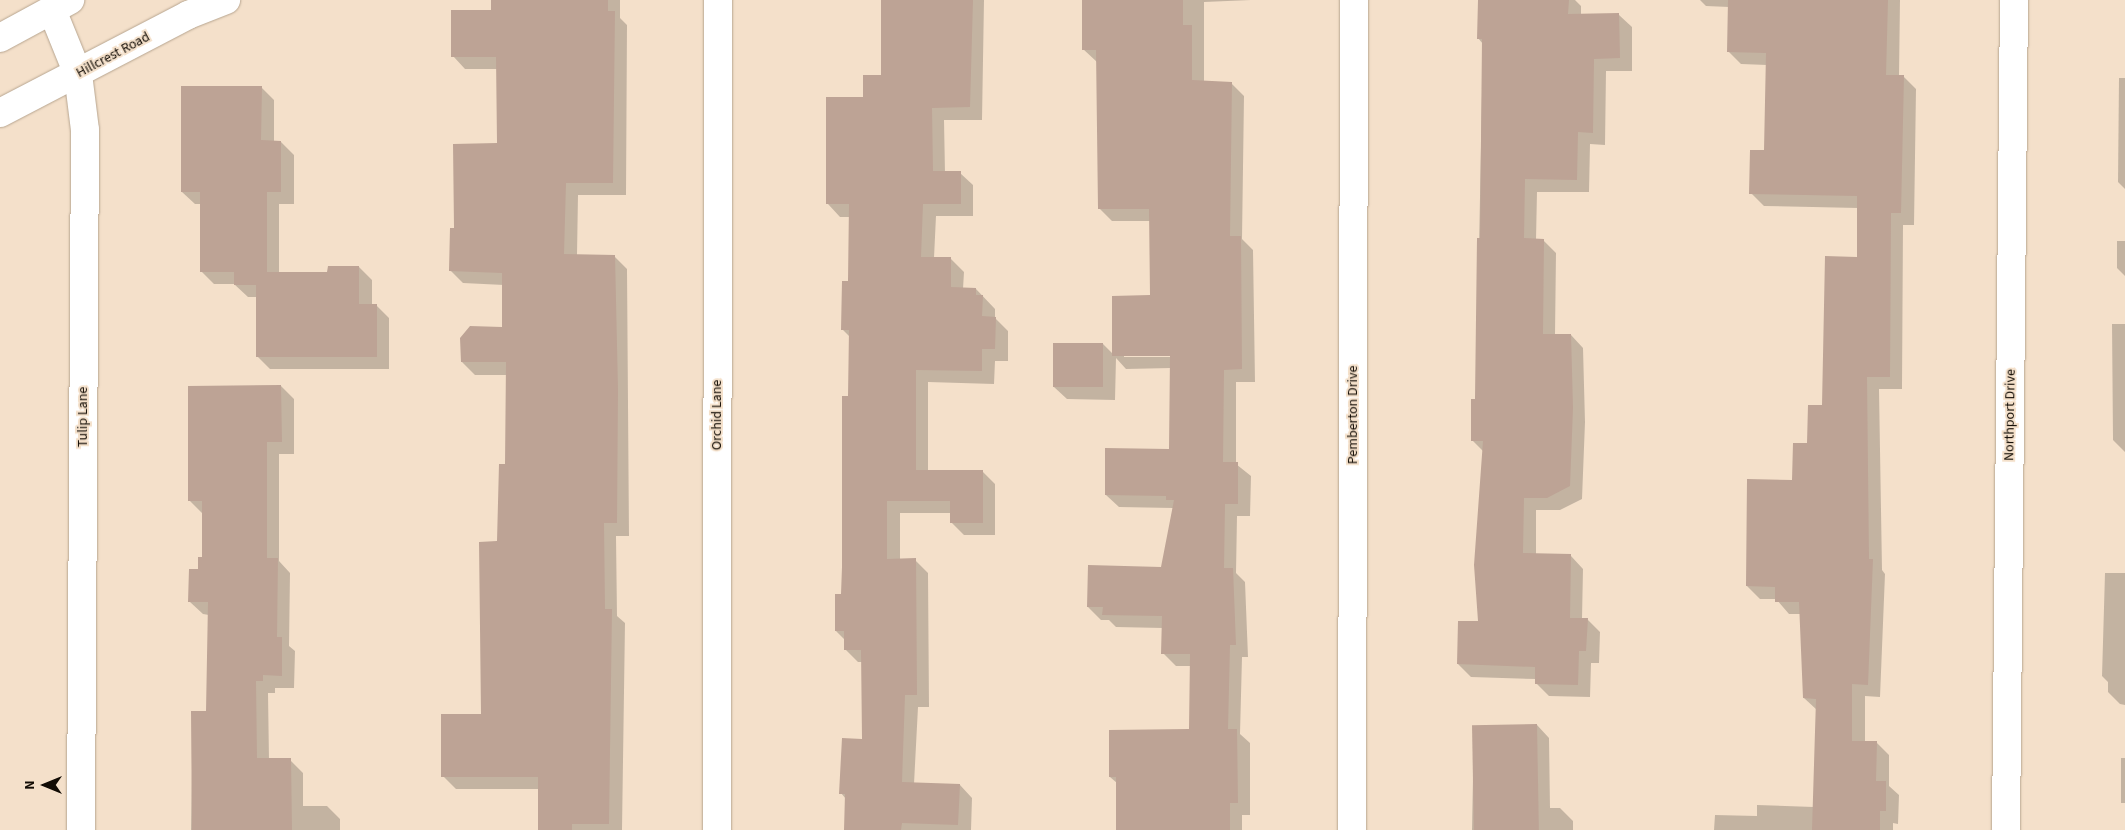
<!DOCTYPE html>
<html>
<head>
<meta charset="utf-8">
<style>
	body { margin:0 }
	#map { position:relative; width:2125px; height:830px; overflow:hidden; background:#f4e0ca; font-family:"Source Sans 3",sans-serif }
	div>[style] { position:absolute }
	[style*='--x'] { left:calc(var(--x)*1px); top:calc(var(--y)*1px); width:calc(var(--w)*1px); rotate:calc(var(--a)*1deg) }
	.shadow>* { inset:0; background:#0003; transform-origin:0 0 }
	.building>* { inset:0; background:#bda395; transform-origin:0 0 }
	.roads { filter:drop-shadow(0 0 1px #b7a590) drop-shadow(0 0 1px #b7a590) }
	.street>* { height:28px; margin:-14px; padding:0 14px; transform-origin:14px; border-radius:14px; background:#fff }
	.secondary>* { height:28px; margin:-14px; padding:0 14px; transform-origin:14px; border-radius:14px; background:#fff }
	span { translate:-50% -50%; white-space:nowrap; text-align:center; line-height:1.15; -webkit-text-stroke:4px #f4e0ca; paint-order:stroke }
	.street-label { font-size:14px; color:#120c05 }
	.north { position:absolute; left:20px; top:760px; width:50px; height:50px; -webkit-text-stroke:4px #f4e0ca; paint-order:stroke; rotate:270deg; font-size:14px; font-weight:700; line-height:20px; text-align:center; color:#120c05 }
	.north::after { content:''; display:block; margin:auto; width:18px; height:22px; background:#120c05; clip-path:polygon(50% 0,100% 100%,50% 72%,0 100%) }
</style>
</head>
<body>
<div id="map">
	<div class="shadow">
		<div style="clip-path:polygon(492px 0,620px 0,620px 18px,627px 25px,626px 195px,578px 195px,577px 255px,614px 256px,627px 269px,629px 536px,616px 536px,617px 616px,625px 623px,622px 830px,539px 830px,539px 789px,456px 789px,443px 776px,482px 715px,506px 465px,507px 375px,475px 375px,462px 362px,503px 328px,504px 285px,463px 283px,450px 270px,455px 229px,498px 144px,497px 69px,465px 69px,453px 56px,493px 11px)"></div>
		<div style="clip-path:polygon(883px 0,984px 0,982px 120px,944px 120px,945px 173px,960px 173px,973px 185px,973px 216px,936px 216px,934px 258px,951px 259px,964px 272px,963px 289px,976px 289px,995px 309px,995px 318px,1008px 331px,1008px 361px,995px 361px,994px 384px,928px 382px,928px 472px,983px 472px,995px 484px,995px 535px,964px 535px,951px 522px,951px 513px,900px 513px,900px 560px,915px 560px,928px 573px,929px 707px,918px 707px,914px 784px,960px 785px,972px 798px,971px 830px,846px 830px,846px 799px,841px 793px,863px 740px,862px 662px,858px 662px,845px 649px,845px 640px,836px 631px,842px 595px,849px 397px,850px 337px,842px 329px,849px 283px,850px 217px,840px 217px,828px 204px,865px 98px,882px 76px)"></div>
		<div style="clip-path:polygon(evenodd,1083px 0,1251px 0,1204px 2px,1204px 82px,1231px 83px,1244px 96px,1242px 239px,1253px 250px,1255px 382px,1236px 382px,1236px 464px,1251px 476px,1250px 516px,1237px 516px,1236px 573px,1245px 582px,1248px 657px,1242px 657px,1240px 734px,1250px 743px,1250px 815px,1242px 815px,1242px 830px,1117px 830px,1117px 783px,1110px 777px,1190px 731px,1191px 666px,1176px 666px,1163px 653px,1163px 628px,1116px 627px,1109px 620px,1101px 620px,1088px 607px,1162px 568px,1173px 508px,1119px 507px,1106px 495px,1170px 450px,1171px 368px,1126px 369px,1116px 358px,1115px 400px,1067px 399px,1054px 387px,1103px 344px,1114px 355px,1152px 296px,1150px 221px,1112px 221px,1099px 208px,1097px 62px,1083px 49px,1083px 0,1176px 354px,1176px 357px,1124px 357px,1124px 355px,1176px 354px)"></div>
		<div style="clip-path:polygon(1479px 0,1575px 0,1581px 6px,1581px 15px,1619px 15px,1632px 27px,1632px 71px,1606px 71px,1605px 145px,1590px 144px,1589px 192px,1537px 192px,1536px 240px,1543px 240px,1556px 253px,1555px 335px,1571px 335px,1583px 348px,1585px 422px,1582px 499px,1560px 510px,1536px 510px,1536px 555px,1571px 556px,1583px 569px,1582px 619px,1587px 619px,1600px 632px,1599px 663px,1591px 663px,1590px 697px,1549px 696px,1536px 683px,1536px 679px,1471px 677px,1458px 664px,1479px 623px,1484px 452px,1472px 440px,1476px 400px,1483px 44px,1478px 38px)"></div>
		<div style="clip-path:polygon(1700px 0,1900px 0,1899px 76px,1903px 76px,1916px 89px,1914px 225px,1903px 225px,1902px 389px,1879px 389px,1882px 570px,1885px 574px,1880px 697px,1865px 696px,1865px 742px,1876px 742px,1889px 755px,1889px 786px,1899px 795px,1898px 824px,1893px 823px,1893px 830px,1714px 830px,1715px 815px,1757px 816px,1757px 805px,1814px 807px,1817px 710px,1804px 698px,1801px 614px,1789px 614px,1776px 599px,1760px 599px,1747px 586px,1824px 406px,1858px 258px,1858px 208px,1764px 206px,1751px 193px,1765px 152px,1767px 65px,1741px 64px,1728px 51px,1729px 7px,1706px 6px)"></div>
		<div style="clip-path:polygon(2119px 78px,2125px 78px,2125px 189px,2118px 182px)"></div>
		<div style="clip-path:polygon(261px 87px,274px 100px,274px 142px,281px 142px,294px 155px,294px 204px,279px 204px,279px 274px,329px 274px,359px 267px,372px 280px,372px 305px,376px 305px,389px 318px,389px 369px,270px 369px,257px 356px,257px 297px,248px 297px,234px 284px,214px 284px,201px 271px,201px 204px,195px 204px,182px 192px)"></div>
		<div style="clip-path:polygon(2117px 241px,2125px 241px,2125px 452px,2113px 440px,2112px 324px,2125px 324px,2125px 276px,2117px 268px)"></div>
		<div style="clip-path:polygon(281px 386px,294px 399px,294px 454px,279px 454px,279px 561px,290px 573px,289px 646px,295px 651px,294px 688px,275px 688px,275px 693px,268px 693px,269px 760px,290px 760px,303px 773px,303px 806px,327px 806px,340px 819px,340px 830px,191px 830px,193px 712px,207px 712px,209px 615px,203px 614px,190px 602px,203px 558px,202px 513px,189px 500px)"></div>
		<div style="clip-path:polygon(2105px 573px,2125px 573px,2125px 705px,2120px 704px,2108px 692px,2108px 682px,2102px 676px)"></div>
		<div style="clip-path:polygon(1537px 725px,1549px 738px,1550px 808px,1560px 808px,1573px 821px,1573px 830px,1472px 830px,1474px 726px)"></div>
		<div style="left:2121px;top:758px;width:4px;height:45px"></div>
	</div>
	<div class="building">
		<div style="clip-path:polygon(491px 0,608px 0,608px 11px,615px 11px,613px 183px,566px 183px,564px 254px,615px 255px,618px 390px,617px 523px,604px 523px,605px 609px,612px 609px,609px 824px,572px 824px,572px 830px,538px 830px,538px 777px,441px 777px,441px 714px,481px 714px,479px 542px,497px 541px,499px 464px,505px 464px,506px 362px,461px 362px,460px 338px,470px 326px,502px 327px,502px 273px,449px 271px,450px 228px,454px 228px,453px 144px,497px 143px,496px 57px,451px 57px,451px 10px,491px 10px)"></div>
		<div style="clip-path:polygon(881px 0,973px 0,970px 107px,932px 108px,933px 171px,961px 171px,961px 204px,923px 204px,921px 257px,951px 257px,951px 287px,976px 288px,976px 295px,983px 295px,982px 316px,996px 317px,995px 349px,982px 349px,982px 371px,916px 370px,916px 470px,983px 470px,983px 523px,950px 523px,950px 501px,887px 501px,887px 559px,916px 558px,917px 695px,905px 695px,902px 782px,960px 784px,958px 825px,902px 823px,901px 830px,844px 830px,845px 794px,839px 794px,842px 738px,862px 739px,861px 650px,844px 650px,844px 631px,835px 631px,835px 594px,841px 594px,842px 567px,842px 396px,848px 396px,849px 330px,841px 330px,842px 281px,848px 281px,849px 204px,826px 204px,826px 97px,863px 97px,863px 75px,881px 75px)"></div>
		<div style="clip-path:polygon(1082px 0,1183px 0,1183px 25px,1192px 25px,1192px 80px,1232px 82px,1230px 236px,1241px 236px,1242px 369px,1224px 370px,1223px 462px,1238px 462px,1238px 504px,1225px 504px,1224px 568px,1233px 568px,1236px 645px,1230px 645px,1228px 729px,1237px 729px,1238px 803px,1230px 803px,1230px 830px,1116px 830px,1116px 777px,1109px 777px,1109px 730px,1189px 729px,1190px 654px,1161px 654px,1162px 616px,1102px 615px,1103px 607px,1087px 607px,1088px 565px,1161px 567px,1174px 500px,1166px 500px,1166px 496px,1105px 495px,1105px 448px,1169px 449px,1170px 356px,1112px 356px,1112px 296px,1150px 295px,1149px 209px,1098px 209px,1096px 50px,1082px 50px)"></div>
		<div style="clip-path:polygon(1478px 0,1569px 0,1568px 14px,1619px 13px,1620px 58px,1594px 59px,1593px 133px,1578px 132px,1577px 180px,1525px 179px,1524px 238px,1544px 239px,1543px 334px,1571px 334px,1573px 408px,1570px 486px,1547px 498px,1524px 498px,1523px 553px,1571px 554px,1570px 618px,1588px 618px,1586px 651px,1579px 651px,1578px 685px,1535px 684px,1535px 667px,1457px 664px,1458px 621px,1478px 621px,1474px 565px,1483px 441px,1471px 441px,1471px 399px,1475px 399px,1477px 238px,1480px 238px,1482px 39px,1477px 39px)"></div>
		<div style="clip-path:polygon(1728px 0,1888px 0,1886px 75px,1904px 75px,1901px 213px,1891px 213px,1890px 377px,1867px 377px,1869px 559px,1873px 559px,1868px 685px,1852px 684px,1852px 741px,1877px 741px,1876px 781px,1886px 781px,1886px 811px,1880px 811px,1880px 830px,1812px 830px,1816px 699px,1803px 698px,1799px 602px,1775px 602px,1775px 587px,1746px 586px,1747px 479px,1792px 480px,1793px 443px,1807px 443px,1808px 405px,1822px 405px,1825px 256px,1857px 257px,1857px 196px,1749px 194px,1750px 150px,1764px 150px,1766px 53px,1727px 52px)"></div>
		<div style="clip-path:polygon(181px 86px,262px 86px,261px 140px,281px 141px,281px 192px,267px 192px,267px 272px,327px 272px,328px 266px,359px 266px,359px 304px,377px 304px,377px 357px,256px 357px,256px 285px,234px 285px,234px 272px,200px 272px,200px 192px,181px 192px)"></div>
		<div style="left:1053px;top:343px;width:50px;height:44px"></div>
		<div style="clip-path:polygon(281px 385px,282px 442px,267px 442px,267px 558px,278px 558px,277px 637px,282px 637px,282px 676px,263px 675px,263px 681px,256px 681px,257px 758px,291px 758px,292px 830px,192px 830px,191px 711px,206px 711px,208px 602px,188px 602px,189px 569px,198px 569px,198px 557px,202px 557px,202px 501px,188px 501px,188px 386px)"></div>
		<div style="left:1537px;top:724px;width:106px;height:65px;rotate:89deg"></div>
	</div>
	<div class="roads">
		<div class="street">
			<div style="--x:52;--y:10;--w:69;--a:67.9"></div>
			<div style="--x:78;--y:74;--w:56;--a:82.9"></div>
			<div style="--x:85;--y:130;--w:700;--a:90.33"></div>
			<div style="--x:717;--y:830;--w:830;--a:-89.93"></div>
			<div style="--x:1352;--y:830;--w:830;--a:-89.86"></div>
			<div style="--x:2006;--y:830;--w:830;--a:-89.45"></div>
		</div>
		<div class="secondary">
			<div style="--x:0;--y:38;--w:80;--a:-28.5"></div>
			<div style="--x:0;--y:113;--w:212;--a:-27.5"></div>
			<div style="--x:188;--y:15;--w:41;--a:-21.5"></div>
		</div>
	</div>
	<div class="street-label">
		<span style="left:113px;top:55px;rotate:-28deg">Hillcrest Road</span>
		<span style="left:717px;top:415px;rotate:-90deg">Orchid Lane</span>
		<span style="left:1353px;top:415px;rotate:-90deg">Pemberton Drive</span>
		<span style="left:2010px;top:415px;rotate:-89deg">Northport Drive</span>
		<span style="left:83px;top:417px;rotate:-90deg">Tulip Lane</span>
	</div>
	<div class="north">N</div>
</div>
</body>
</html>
